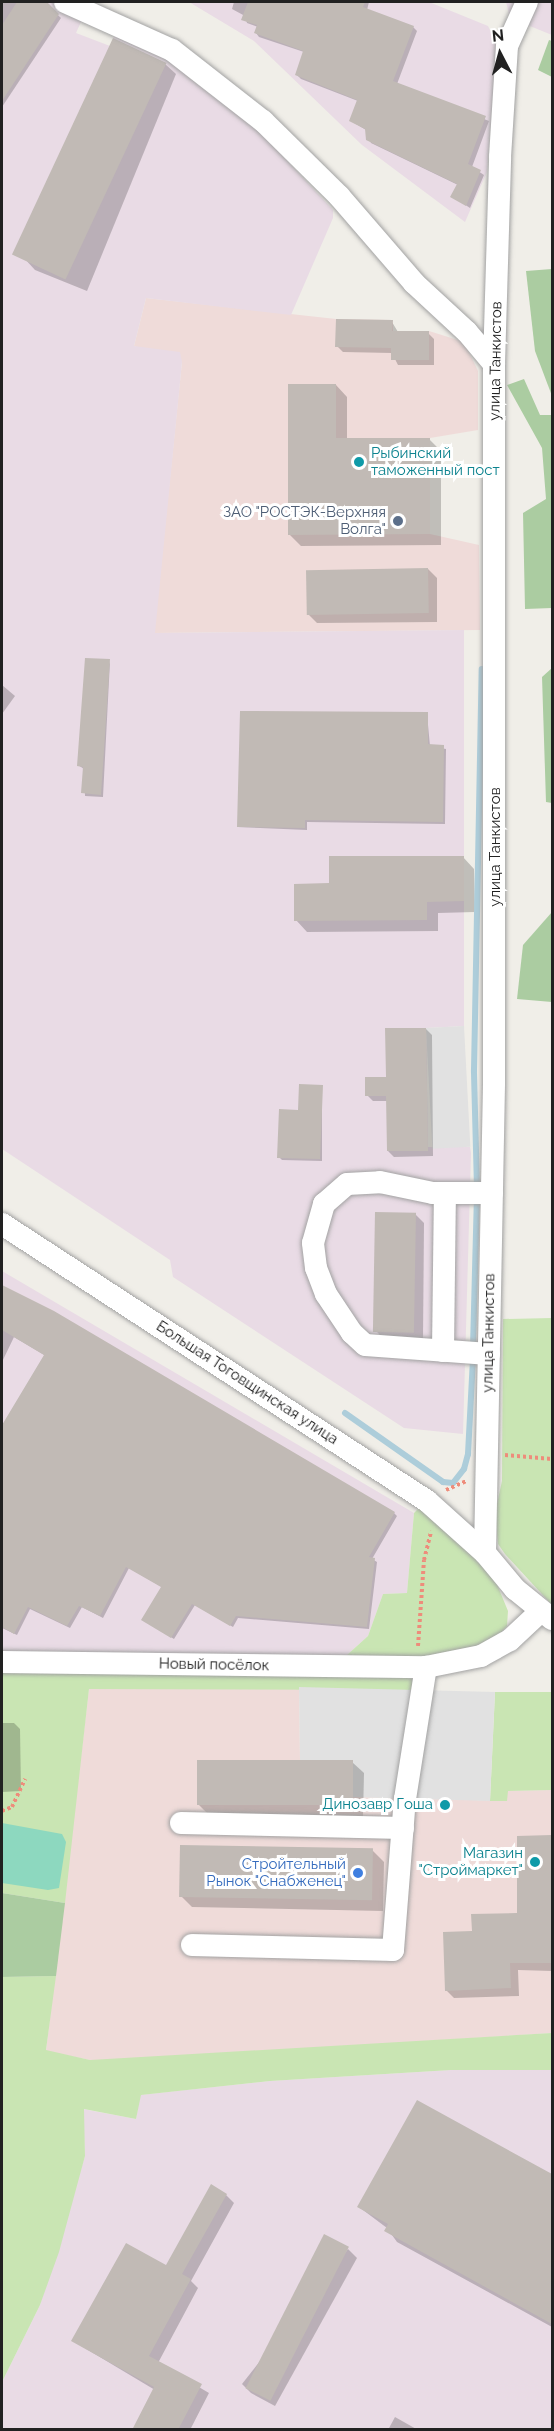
<!DOCTYPE html>
<html>
<head>
<meta charset="utf-8">
<style>
	body { margin:0 }
	#map { position:relative; width:554px; height:2431px; overflow:hidden; background:#f0eee8; font-family:Raleway,sans-serif }
	div>[style] { position:absolute }
	[style*='--x'] { left:calc(var(--x)*1px); top:calc(var(--y)*1px); width:calc(var(--w)*1px); rotate:calc(var(--a)*1deg) }
	.commercial>* { inset:0; background:#efdbd9 }
	.industrial>* { inset:0; background:#e9dbe5 }
	.grass>* { inset:0; background:#c9e5b3 }
	.forest>* { inset:0; background:#abcca1 }
	.pitch>* { inset:0; background:#8dd8bf }
	.parking>* { inset:0; background:#e1e1e1; transform-origin:0 0 }
	.shadow>* { inset:0; background:#0003 }
	.stream>* { height:6px; margin:-3px; padding:0 3px; transform-origin:3px; border-radius:3px; background:#adcdda }
	.building>* { inset:0; background:#c1bab5; transform-origin:0 0 }
	.path>* { height:4px; margin-top:-2px; transform-origin:0; background:repeating-linear-gradient(90deg,#ee8c7b 0 3px,transparent 0 6px) }
	.roads { filter:drop-shadow(0 0 2px #a2a2a2) drop-shadow(0 0 2px #a2a2a2) }
	.minor>* { height:22px; margin:-11px; padding:0 11px; transform-origin:11px; border-radius:11px; background:#fff }
	.dots>* { width:16px; height:16px; translate:-50% -50%; box-sizing:border-box; border:3px solid #fff; border-radius:50% }
	span { translate:-50% -50%; white-space:nowrap; text-align:center; line-height:1.15; -webkit-text-stroke:6px #fff; paint-order:stroke }
	.street-label { font-size:15px; color:#212121 }
	.culture-label { font-size:15px; color:#0d838f }
	.left { translate:0 -50%; text-align:left }
	.right { translate:-100% -50%; text-align:right }
	.service-label { font-size:15px; color:#4e5e75 }
	.shop-label { font-size:15px; color:#366cbe }
	.frame { position:absolute; inset:0; border:3px solid #212121; pointer-events:none }
	.north { position:absolute; left:470px; top:24px; width:60px; height:60px; -webkit-text-stroke:4px #fff; paint-order:stroke; rotate:354deg; font-size:16px; font-weight:700; line-height:24px; text-align:center; color:#212121 }
	.north::after { content:''; display:block; margin:auto; width:21px; height:27px; background:#212121; clip-path:polygon(50% 0,100% 100%,50% 72%,0 100%) }
</style>
</head>
<body>
<div id="map">
	<div class="commercial">
		<div style="clip-path:polygon(146px 298px,336px 319px,393px 320px,393px 331px,429px 331px,464px 342px,478px 371px,478px 430px,430px 438px,430px 534px,479px 545px,480px 630px,154px 633px,182px 362px,134px 346px)"></div>
		<div style="clip-path:polygon(299px 1687px,300px 1760px,353px 1760px,353px 1797px,507px 1801px,507px 1791px,552px 1790px,552px 2033px,123px 2060px,90px 2060px,46px 2051px,89px 1689px)"></div>
	</div>
	<div class="industrial">
		<div style="clip-path:polygon(2px 2px,90px 2px,76px 33px,110px 46px,115px 34px,169px 57px,188px 77px,260px 132px,333px 210px,333px 218px,291px 315px,146px 298px,134px 346px,180px 352px,182px 362px,155px 633px,464px 630px,464px 1026px,426px 1028px,428px 1147px,470px 1147px,471px 1153px,463px 1434px,404px 1428px,173px 1277px,170px 1260px,2px 1149px)"></div>
		<div style="clip-path:polygon(189px 2px,429px 2px,488px 26px,497px 44px,487px 172px,465px 222px,362px 145px,254px 41px)"></div>
		<div style="clip-path:polygon(506px 2px,552px 2px,552px 35px,510px 18px)"></div>
		<div style="clip-path:polygon(2px 1271px,414px 1513px,407px 1593px,383px 1594px,368px 1636px,347px 1655px,2px 1651px)"></div>
		<div style="clip-path:polygon(451px 2070px,552px 2070px,552px 2429px,2px 2429px,2px 2382px,40px 2305px,85px 2156px,83px 2109px,136px 2119px,140px 2095px,270px 2081px)"></div>
	</div>
	<div class="grass">
		<div style="clip-path:polygon(552px 1318px,552px 1605px,505px 1554px,498px 1544px,495px 1513px,502px 1481px,503px 1319px)"></div>
		<div style="clip-path:polygon(421px 1506px,445px 1525px,496px 1582px,508px 1611px,507px 1626px,494px 1640px,478px 1648px,427px 1659px,347px 1655px,368px 1636px,383px 1594px,407px 1593px,414px 1513px)"></div>
		<div style="clip-path:polygon(2px 1670px,405px 1674px,413px 1678px,416px 1690px,89px 1689px,65px 1903px,2px 1893px)"></div>
		<div style="clip-path:polygon(495px 1692px,552px 1692px,552px 1790px,508px 1791px,507px 1801px,490px 1801px)"></div>
		<div style="clip-path:polygon(56px 1976px,46px 2050px,90px 2060px,552px 2033px,552px 2070px,451px 2070px,270px 2081px,141px 2095px,136px 2119px,84px 2109px,85px 2156px,59px 2252px,40px 2305px,2px 2382px,2px 1977px)"></div>
	</div>
	<div class="forest">
		<div style="clip-path:polygon(549px 40px,552px 41px,552px 77px,538px 70px)"></div>
		<div style="clip-path:polygon(552px 269px,552px 396px,535px 351px,526px 271px)"></div>
		<div style="clip-path:polygon(524px 379px,540px 415px,552px 415px,552px 608px,525px 609px,523px 513px,546px 499px,542px 448px,507px 385px)"></div>
		<div style="clip-path:polygon(552px 668px,552px 803px,546px 802px,542px 677px)"></div>
		<div style="clip-path:polygon(552px 912px,552px 1002px,517px 999px,523px 945px)"></div>
		<div style="clip-path:polygon(2px 1893px,65px 1903px,56px 1976px,2px 1977px)"></div>
	</div>
	<div class="pitch">
		<div style="clip-path:polygon(2px 1823px,62px 1834px,66px 1842px,59px 1888px,48px 1890px,2px 1883px)"></div>
	</div>
	<div class="parking">
		<div style="left:464px;top:1026px;width:121px;height:38px;rotate:87deg"></div>
		<div style="clip-path:polygon(299px 1687px,495px 1692px,490px 1801px,353px 1797px,353px 1760px,300px 1760px)"></div>
	</div>
	<div class="shadow">
		<div style="clip-path:polygon(2px 2px,44px 2px,61px 18px,2px 107px)"></div>
		<div style="clip-path:polygon(234px 2px,369px 2px,367px 10px,413px 27px,417px 31px,397px 84px,489px 121px,472px 167px,484px 175px,470px 208px,452px 196px,458px 185px,371px 143px,366px 130px,351px 121px,358px 101px,301px 79px,297px 75px,304px 52px,259px 37px,256px 33px,258px 27px,247px 23px,245px 16px,232px 9px)"></div>
		<div style="clip-path:polygon(164px 63px,176px 74px,87px 291px,35px 270px,24px 258px)"></div>
		<div style="clip-path:polygon(392px 322px,398px 332px,428px 333px,434px 339px,434px 365px,398px 365px,392px 353px,343px 352px,337px 346px)"></div>
		<div style="clip-path:polygon(336px 385px,347px 397px,347px 440px,429px 439px,441px 451px,441px 545px,301px 546px,289px 534px)"></div>
		<div style="clip-path:polygon(428px 569px,437px 578px,437px 622px,317px 623px,308px 614px)"></div>
		<div style="clip-path:polygon(110px 661px,103px 797px,85px 796px,84px 769px,78px 765px)"></div>
		<div style="clip-path:polygon(2px 685px,15px 696px,2px 714px)"></div>
		<div style="clip-path:polygon(427px 714px,430px 746px,446px 749px,445px 824px,307px 822px,307px 830px,238px 827px)"></div>
		<div style="clip-path:polygon(463px 857px,474px 869px,475px 912px,438px 913px,438px 931px,307px 932px,296px 920px,330px 885px)"></div>
		<div style="clip-path:polygon(426px 1029px,432px 1035px,433px 1156px,394px 1157px,388px 1151px,388px 1101px,373px 1101px,367px 1095px,388px 1078px)"></div>
		<div style="clip-path:polygon(322px 1087px,322px 1161px,282px 1160px,279px 1157px)"></div>
		<div style="clip-path:polygon(415px 1214px,424px 1223px,423px 1340px,385px 1340px,376px 1331px)"></div>
		<div style="clip-path:polygon(2px 1287px,53px 1312px,394px 1513px,397px 1516px,372px 1559px,377px 1562px,369px 1629px,238px 1618px,233px 1627px,195px 1605px,174px 1639px,146px 1622px,162px 1587px,129px 1568px,103px 1618px,82px 1607px,70px 1628px,30px 1609px,17px 1635px,2px 1628px,2px 1566px,15px 1539px,2px 1532px,2px 1427px,46px 1356px,14px 1337px,2px 1362px)"></div>
		<div style="clip-path:polygon(2px 1723px,14px 1723px,20px 1729px,21px 1791px,2px 1792px)"></div>
		<div style="clip-path:polygon(352px 1762px,364px 1773px,363px 1817px,210px 1816px,198px 1804px)"></div>
		<div style="clip-path:polygon(518px 1837px,552px 1838px,552px 1971px,518px 1970px,519px 1996px,454px 1998px,446px 1990px,474px 1933px,519px 1914px)"></div>
		<div style="clip-path:polygon(373px 1851px,384px 1862px,383px 1911px,192px 1907px,181px 1896px)"></div>
		<div style="clip-path:polygon(418px 2102px,552px 2176px,552px 2327px,397px 2242px,387px 2228px,359px 2207px)"></div>
		<div style="clip-path:polygon(226px 2195px,234px 2203px,191px 2281px,198px 2288px,158px 2363px,209px 2393px,190px 2430px,134px 2430px,155px 2390px,73px 2341px,166px 2267px)"></div>
		<div style="clip-path:polygon(348px 2249px,357px 2258px,275px 2406px,251px 2393px,242px 2384px)"></div>
		<div style="clip-path:polygon(395px 2417px,418px 2430px,388px 2430px)"></div>
	</div>
	<div class="stream">
		<div style="--x:477;--y:1188;--w:118;--a:-91.5"></div>
		<div style="--x:474;--y:1070;--w:401;--a:-88.9"></div>
		<div style="--x:473;--y:1347;--w:148;--a:-88.5"></div>
		<div style="--x:345;--y:1413;--w:120;--a:35.1"></div>
		<div style="--x:443;--y:1482;--w:10;--a:6"></div>
		<div style="--x:453;--y:1483;--w:18;--a:-52"></div>
		<div style="--x:464;--y:1469;--w:16;--a:-75"></div>
		<div style="--x:468;--y:1454;--w:96;--a:-87"></div>
	</div>
	<div class="building">
		<div style="clip-path:polygon(17px 2px,47px 2px,59px 14px,2px 101px,2px 25px)"></div>
		<div style="clip-path:polygon(248px 2px,365px 2px,363px 7px,414px 26px,393px 81px,486px 116px,468px 164px,481px 170px,466px 206px,450px 197px,457px 184px,366px 140px,365px 129px,349px 121px,357px 100px,295px 75px,303px 51px,254px 33px,257px 25px,241px 20px)"></div>
		<div style="left:113px;top:38px;width:59px;height:239px;rotate:25deg"></div>
		<div style="clip-path:polygon(336px 319px,393px 320px,392px 331px,429px 331px,429px 360px,391px 360px,391px 348px,335px 347px)"></div>
		<div style="clip-path:polygon(288px 384px,336px 384px,336px 438px,430px 438px,430px 534px,288px 535px)"></div>
		<div style="left:428px;top:568px;width:45px;height:122px;rotate:89deg"></div>
		<div style="clip-path:polygon(85px 658px,110px 659px,101px 795px,81px 793px,83px 767px,77px 766px)"></div>
		<div style="clip-path:polygon(240px 711px,428px 712px,428px 744px,444px 745px,443px 822px,305px 820px,305px 828px,237px 827px)"></div>
		<div style="clip-path:polygon(329px 856px,464px 856px,464px 901px,427px 902px,427px 920px,294px 921px,294px 884px,329px 883px)"></div>
		<div style="clip-path:polygon(385px 1028px,426px 1028px,428px 1151px,387px 1151px,386px 1096px,365px 1096px,365px 1077px,386px 1077px)"></div>
		<div style="clip-path:polygon(299px 1084px,323px 1085px,320px 1159px,277px 1158px,279px 1109px,298px 1110px)"></div>
		<div style="left:375px;top:1212px;width:41px;height:120px;rotate:1deg"></div>
		<div style="clip-path:polygon(2px 1285px,54px 1311px,395px 1512px,369px 1557px,375px 1558px,367px 1627px,236px 1616px,230px 1626px,192px 1604px,171px 1638px,141px 1620px,161px 1587px,126px 1567px,100px 1616px,79px 1606px,67px 1626px,28px 1607px,14px 1634px,2px 1627px,2px 1425px,44px 1355px,2px 1330px)"></div>
		<div style="left:197px;top:1760px;width:156px;height:45px"></div>
		<div style="clip-path:polygon(552px 1835px,552px 1963px,510px 1963px,511px 1988px,445px 1991px,443px 1932px,472px 1931px,471px 1914px,517px 1913px,517px 1836px)"></div>
		<div style="left:180px;top:1845px;width:193px;height:52px;rotate:1deg"></div>
		<div style="clip-path:polygon(417px 2100px,552px 2174px,552px 2324px,384px 2231px,388px 2224px,357px 2207px)"></div>
		<div style="clip-path:polygon(211px 2184px,227px 2194px,182px 2274px,191px 2279px,149px 2356px,202px 2384px,178px 2430px,132px 2430px,154px 2387px,71px 2341px,126px 2243px,166px 2265px)"></div>
		<div style="left:324px;top:2234px;width:28px;height:173px;rotate:27deg"></div>
	</div>
	<div class="path">
		<div style="--x:505;--y:1455;--w:47;--a:4.9"></div>
		<div style="--x:446;--y:1490;--w:22;--a:-24"></div>
		<div style="--x:418;--y:1646;--w:86;--a:-86"></div>
		<div style="--x:424;--y:1560;--w:30;--a:-76"></div>
		<div style="--x:2;--y:1811;--w:11;--a:-22"></div>
		<div style="--x:12;--y:1807;--w:31;--a:-65"></div>
	</div>
	<div class="roads">
		<div class="minor">
			<div style="--x:65;--y:2;--w:117;--a:24.2"></div>
			<div style="--x:172;--y:50;--w:115;--a:38"></div>
			<div style="--x:263;--y:121;--w:107;--a:44.6"></div>
			<div style="--x:339;--y:196;--w:115;--a:49.2"></div>
			<div style="--x:414;--y:283;--w:72;--a:42.8"></div>
			<div style="--x:467;--y:332;--w:42;--a:49.8"></div>
			<div style="--x:2;--y:1224;--w:507;--a:33.09"></div>
			<div style="--x:427;--y:1501;--w:78;--a:41.9"></div>
			<div style="--x:485;--y:1553;--w:47;--a:50.2"></div>
			<div style="--x:515;--y:1589;--w:48;--a:39"></div>
			<div style="--x:443;--y:1351;--w:158;--a:-89.3"></div>
			<div style="--x:489;--y:1354;--w:124;--a:-175.8"></div>
			<div style="--x:365;--y:1345;--w:18;--a:-137"></div>
			<div style="--x:352;--y:1333;--w:47;--a:-123.7"></div>
			<div style="--x:326;--y:1294;--w:28;--a:-111"></div>
			<div style="--x:316;--y:1268;--w:25;--a:-97"></div>
			<div style="--x:313;--y:1243;--w:41;--a:-74.2"></div>
			<div style="--x:324;--y:1204;--w:30;--a:-41"></div>
			<div style="--x:347;--y:1184;--w:33;--a:-3"></div>
			<div style="--x:380;--y:1182;--w:54;--a:11.7"></div>
			<div style="--x:433;--y:1193;--w:59;--a:0"></div>
			<div style="--x:485;--y:1553;--w:470;--a:-88.9"></div>
			<div style="--x:494;--y:1083;--w:719;--a:-90"></div>
			<div style="--x:494;--y:364;--w:207;--a:-88.3"></div>
			<div style="--x:500;--y:157;--w:111;--a:-86.4"></div>
			<div style="--x:507;--y:46;--w:48;--a:-65.6"></div>
			<div style="--x:2;--y:1662;--w:424;--a:0.7"></div>
			<div style="--x:426;--y:1667;--w:56;--a:-11.3"></div>
			<div style="--x:481;--y:1656;--w:33;--a:-29"></div>
			<div style="--x:510;--y:1640;--w:42;--a:-43.1"></div>
			<div style="--x:181;--y:1823;--w:222;--a:1.3"></div>
			<div style="--x:192;--y:1945;--w:201;--a:1.4"></div>
			<div style="--x:393;--y:1950;--w:151;--a:-85.5"></div>
			<div style="--x:405;--y:1799;--w:134;--a:-81"></div>
		</div>
	</div>
	<div class="dots">
		<div style="left:359px;top:462px;background:#0f9aa8"></div>
		<div style="left:398px;top:521px;background:#5c6f8a"></div>
		<div style="left:445px;top:1805px;background:#0f9aa8"></div>
		<div style="left:535px;top:1862px;background:#0f9aa8"></div>
		<div style="left:358px;top:1873px;background:#3f7fe0"></div>
	</div>
	<div class="street-label">
		<span style="left:496px;top:361px;rotate:-89deg">улица Танкистов</span>
		<span style="left:496px;top:847px;rotate:-90deg">улица Танкистов</span>
		<span style="left:489px;top:1333px;rotate:-89deg">улица Танкистов</span>
		<span style="left:247px;top:1383px;rotate:33deg">Большая Тоговщинская улица</span>
		<span style="left:214px;top:1665px;rotate:1deg">Новый посёлок</span>
	</div>
	<div class="culture-label">
		<span class="left" style="left:371px;top:462px">Рыбинский<br>таможенный пост</span>
		<span class="right" style="left:433px;top:1805px">Динозавр Гоша</span>
		<span class="right" style="left:523px;top:1862px">Магазин<br>"Строймаркет"</span>
	</div>
	<div class="service-label">
		<span class="right" style="left:386px;top:521px">ЗАО "РОСТЭК-Верхняя<br>Волга"</span>
	</div>
	<div class="shop-label">
		<span class="right" style="left:346px;top:1873px">Стройтельный<br>Рынок "Снабженец"</span>
	</div>
	<div class="frame"></div>
	<div class="north">N</div>
</div>
</body>
</html>
